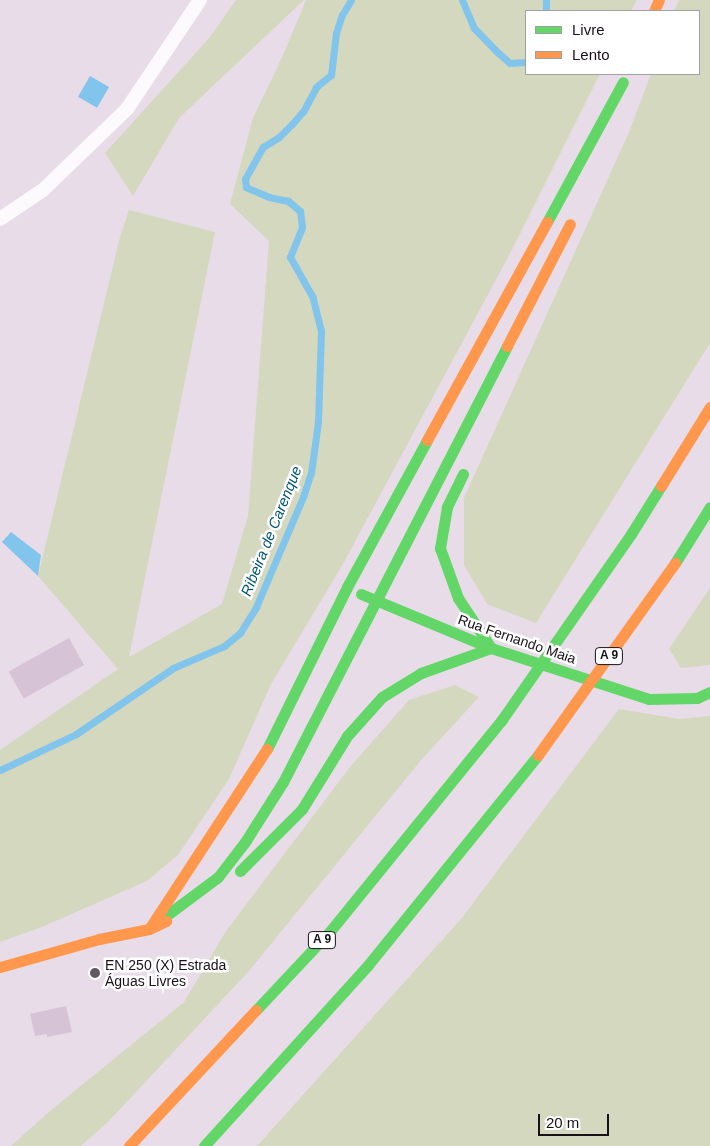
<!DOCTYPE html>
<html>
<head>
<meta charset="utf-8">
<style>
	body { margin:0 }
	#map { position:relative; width:710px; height:1146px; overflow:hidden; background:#e8dce8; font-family:Arial,sans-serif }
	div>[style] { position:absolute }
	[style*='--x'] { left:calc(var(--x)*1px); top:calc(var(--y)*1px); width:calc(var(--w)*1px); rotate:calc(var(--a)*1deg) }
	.green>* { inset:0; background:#d4d8bf }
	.water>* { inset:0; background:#81c4ec; transform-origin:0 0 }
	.stream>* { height:7px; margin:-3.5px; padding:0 3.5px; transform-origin:3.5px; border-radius:3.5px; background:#81c4ec }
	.building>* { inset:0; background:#d6c3d6; transform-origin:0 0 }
	.lane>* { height:14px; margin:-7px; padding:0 7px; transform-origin:7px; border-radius:7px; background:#fcfafc }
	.fast>* { height:11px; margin:-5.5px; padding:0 5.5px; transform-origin:5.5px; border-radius:5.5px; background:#63d668 }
	.slow>* { height:11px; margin:-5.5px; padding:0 5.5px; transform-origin:5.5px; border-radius:5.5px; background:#ff974d }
	.dots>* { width:14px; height:14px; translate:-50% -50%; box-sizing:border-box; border:2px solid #fff; border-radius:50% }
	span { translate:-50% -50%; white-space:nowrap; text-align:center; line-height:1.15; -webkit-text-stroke:5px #fff; paint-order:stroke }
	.shield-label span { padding:1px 4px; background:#fff; border:1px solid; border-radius:4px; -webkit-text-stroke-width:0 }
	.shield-label { font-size:12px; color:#191119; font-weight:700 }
	.street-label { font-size:14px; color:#191119 }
	.poi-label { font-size:14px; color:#191119 }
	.left { translate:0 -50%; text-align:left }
	.water-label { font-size:15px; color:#005679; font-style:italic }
	.legend { position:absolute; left:525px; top:10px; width:175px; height:65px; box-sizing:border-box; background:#fff; border:1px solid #a3a0a3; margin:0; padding:6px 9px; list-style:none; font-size:15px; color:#191119 }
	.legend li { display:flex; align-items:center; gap:10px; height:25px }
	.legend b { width:25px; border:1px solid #a3a0a3 }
	.scale { position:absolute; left:538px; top:1114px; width:71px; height:22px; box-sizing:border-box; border:2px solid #191119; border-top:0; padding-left:6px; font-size:15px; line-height:18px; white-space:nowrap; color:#191119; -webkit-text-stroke:4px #fff; paint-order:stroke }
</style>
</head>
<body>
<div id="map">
	<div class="green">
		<div style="clip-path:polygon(236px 0,304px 0,179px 118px,133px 196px,105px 153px,210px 37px)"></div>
		<div style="clip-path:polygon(306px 0,637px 0,631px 11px,526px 11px,526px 74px,600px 74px,513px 248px,343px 564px,271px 684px,229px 779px,178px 855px,147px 881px,42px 927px,0 942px,0 750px,118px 669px,38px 576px,120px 237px,129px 210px,215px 232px,129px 657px,222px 604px,248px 516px,269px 241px,230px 204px,253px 118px,284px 53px)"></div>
		<div style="clip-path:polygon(679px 0,710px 0,710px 343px,536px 623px,487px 604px,464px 565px,464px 498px,629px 132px,651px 74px,699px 74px,699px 11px,674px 11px)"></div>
		<div style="clip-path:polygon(710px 588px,710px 665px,681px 668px,669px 649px)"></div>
		<div style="clip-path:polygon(455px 685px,479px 697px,422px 759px,249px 971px,109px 1121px,81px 1146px,11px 1146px,50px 1111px,184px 1002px,226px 931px,350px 767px,409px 700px)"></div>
		<div style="clip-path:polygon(619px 709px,679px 719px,710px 716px,710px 1146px,257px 1146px,461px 919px)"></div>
	</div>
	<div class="water">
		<div style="left:90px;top:76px;width:22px;height:24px;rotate:30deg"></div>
		<div style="clip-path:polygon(11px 532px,41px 555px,38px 576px,2px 542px)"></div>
	</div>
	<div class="stream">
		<div style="--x:462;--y:0;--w:30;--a:67"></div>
		<div style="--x:474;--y:28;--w:32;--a:46"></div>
		<div style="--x:496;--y:51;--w:18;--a:41"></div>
		<div style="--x:510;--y:63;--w:16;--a:-4"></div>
		<div style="--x:546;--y:11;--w:11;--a:-90"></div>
		<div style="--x:0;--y:770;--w:84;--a:-25.3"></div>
		<div style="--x:76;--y:734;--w:117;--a:-34.2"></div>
		<div style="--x:173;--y:668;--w:56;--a:-23.3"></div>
		<div style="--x:224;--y:646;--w:21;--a:-39"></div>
		<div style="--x:240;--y:633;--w:31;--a:-58"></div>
		<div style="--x:256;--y:607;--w:120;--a:-66.9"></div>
		<div style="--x:303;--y:497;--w:25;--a:-72"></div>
		<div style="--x:311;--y:473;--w:51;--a:-82.2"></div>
		<div style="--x:318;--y:422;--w:91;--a:-88.1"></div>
		<div style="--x:321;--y:331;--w:36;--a:-104"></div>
		<div style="--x:312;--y:296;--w:45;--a:-119.4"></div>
		<div style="--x:290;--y:257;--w:32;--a:-68"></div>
		<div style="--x:302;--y:227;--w:16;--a:-97"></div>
		<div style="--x:300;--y:211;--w:16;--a:-140"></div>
		<div style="--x:288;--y:201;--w:19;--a:-168"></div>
		<div style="--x:269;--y:197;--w:25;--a:-157"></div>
		<div style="--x:246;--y:187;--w:8;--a:-97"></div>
		<div style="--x:245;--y:179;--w:37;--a:-61"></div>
		<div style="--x:263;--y:147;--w:19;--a:-32"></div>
		<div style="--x:279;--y:137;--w:18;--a:-45"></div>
		<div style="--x:292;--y:124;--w:18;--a:-49"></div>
		<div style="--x:304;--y:110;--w:26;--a:-62"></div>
		<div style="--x:316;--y:87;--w:19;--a:-39"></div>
		<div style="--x:331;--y:75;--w:42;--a:-83.2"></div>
		<div style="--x:336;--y:33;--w:19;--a:-72"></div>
		<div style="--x:342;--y:15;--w:17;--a:-59"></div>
	</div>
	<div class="building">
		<div style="left:69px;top:638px;width:31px;height:69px;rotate:61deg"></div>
		<div style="clip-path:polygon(66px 1006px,72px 1032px,47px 1037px,47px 1034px,35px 1036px,30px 1014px)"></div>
	</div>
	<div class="lane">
		<div style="--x:0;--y:219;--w:52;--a:-34"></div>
		<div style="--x:43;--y:190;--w:117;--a:-44"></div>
		<div style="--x:127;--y:109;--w:131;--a:-56.2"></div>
	</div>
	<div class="fast">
		<div style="--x:547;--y:222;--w:159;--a:-61.5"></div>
		<div style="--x:463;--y:474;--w:37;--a:116"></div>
		<div style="--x:447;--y:507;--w:42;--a:99.7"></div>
		<div style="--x:440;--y:548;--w:53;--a:70.2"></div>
		<div style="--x:458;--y:598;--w:60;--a:56.6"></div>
		<div style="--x:675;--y:563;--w:66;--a:-58"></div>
		<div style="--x:361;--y:594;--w:141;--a:22.6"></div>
		<div style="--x:491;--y:648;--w:166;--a:17.9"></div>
		<div style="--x:649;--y:699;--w:48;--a:-1.2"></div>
		<div style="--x:697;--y:698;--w:14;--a:-25"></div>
		<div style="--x:267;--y:749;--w:181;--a:-63.7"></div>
		<div style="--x:347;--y:587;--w:167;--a:-61.4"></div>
		<div style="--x:240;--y:871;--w:88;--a:-45"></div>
		<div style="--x:302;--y:809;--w:86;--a:-58.3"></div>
		<div style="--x:347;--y:736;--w:52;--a:-48.1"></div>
		<div style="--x:382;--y:697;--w:46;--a:-31.6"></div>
		<div style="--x:421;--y:673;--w:74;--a:-19.7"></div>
		<div style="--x:167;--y:915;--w:64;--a:-36.7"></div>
		<div style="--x:218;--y:877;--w:44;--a:-52.4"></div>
		<div style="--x:245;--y:842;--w:71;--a:-57.7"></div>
		<div style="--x:283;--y:782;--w:490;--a:-62.8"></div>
		<div style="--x:256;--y:1010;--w:110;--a:-46.8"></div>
		<div style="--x:331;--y:930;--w:269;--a:-50.9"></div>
		<div style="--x:501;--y:721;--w:228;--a:-55.2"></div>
		<div style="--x:631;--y:534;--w:57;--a:-58"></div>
		<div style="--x:204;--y:1146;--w:244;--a:-47.8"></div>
		<div style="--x:368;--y:965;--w:270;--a:-51"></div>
	</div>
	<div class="slow">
		<div style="--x:654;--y:11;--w:12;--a:-66"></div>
		<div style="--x:507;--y:346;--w:137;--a:-62.7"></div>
		<div style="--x:427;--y:440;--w:249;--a:-61.2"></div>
		<div style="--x:661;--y:486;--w:93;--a:-58.2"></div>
		<div style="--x:538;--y:755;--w:236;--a:-54.5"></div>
		<div style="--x:149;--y:929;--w:215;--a:-56.8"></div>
		<div style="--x:0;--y:967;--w:103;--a:-15.8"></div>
		<div style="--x:99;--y:939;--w:51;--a:-11.3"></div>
		<div style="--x:149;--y:929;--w:19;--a:-25"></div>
		<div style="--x:129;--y:1146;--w:186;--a:-47"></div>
	</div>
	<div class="dots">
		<div style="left:95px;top:973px;background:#615861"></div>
	</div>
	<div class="shield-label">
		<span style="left:609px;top:656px">A 9</span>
		<span style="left:322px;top:940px">A 9</span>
	</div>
	<div class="street-label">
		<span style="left:517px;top:639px;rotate:19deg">Rua Fernando Maia</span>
	</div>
	<div class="poi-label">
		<span class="left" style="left:105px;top:973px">EN 250 (X) Estrada<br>Águas Livres</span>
	</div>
	<div class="water-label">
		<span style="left:271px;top:531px;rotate:-68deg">Ribeira de Carenque</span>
	</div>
	<ul class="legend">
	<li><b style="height:6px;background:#63d668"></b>Livre</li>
	<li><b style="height:6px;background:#ff974d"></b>Lento</li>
	</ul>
	<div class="scale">20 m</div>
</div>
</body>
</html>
